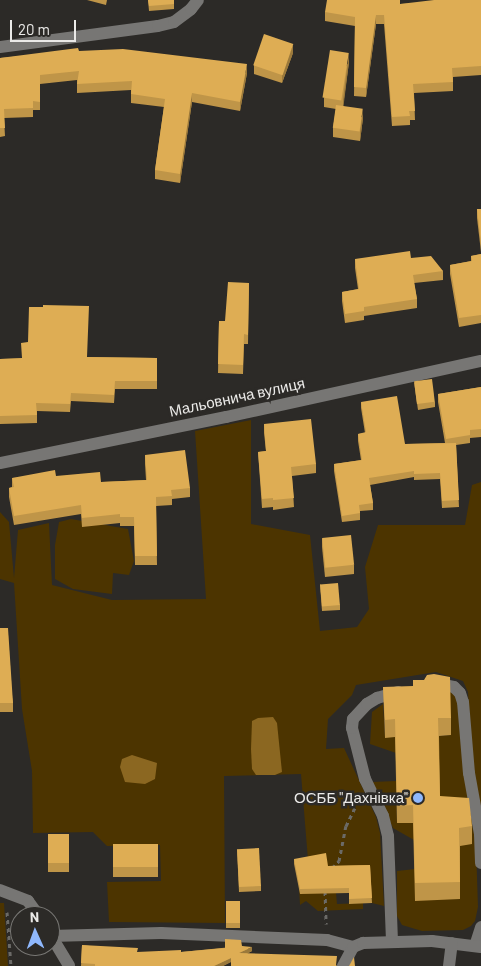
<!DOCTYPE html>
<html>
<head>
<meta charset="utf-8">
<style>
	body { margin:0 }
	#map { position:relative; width:481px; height:966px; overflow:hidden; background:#2c2a27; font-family:Barlow,sans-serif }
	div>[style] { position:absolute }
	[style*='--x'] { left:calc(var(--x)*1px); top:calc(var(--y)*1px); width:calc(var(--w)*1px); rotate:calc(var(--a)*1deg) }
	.green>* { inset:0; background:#4c3400 }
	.water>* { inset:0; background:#8b6721 }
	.path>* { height:3px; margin-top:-1.5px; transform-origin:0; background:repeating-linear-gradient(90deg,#6b6a67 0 4px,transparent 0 8px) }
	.minor>* { height:12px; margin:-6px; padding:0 6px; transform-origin:6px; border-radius:6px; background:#777674 }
	.wall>* { inset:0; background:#bf9548; transform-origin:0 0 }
	.shaded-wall>* { inset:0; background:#9b793b }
	.building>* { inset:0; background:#dead54; transform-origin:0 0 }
	.dots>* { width:14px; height:14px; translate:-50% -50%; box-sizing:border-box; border:2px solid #2c2a27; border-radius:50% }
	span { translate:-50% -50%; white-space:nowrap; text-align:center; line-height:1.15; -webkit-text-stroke:5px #2c2a27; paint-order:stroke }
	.street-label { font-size:15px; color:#ebeae8 }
	.poi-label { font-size:15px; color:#ebeae8 }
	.right { translate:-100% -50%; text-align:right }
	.north { position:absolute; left:10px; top:906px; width:50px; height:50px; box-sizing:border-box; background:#2c2a27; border:1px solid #787774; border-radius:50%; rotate:358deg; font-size:14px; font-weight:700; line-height:20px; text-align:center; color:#ebeae8 }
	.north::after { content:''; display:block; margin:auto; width:18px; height:22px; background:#8fb8fd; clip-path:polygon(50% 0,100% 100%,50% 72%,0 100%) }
	.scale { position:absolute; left:10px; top:20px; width:66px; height:22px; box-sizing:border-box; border:2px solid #ebeae8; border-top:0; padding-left:6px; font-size:15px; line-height:18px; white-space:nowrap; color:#ebeae8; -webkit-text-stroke:4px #2c2a27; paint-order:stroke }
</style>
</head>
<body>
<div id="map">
	<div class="green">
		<div style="clip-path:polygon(251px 420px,251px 524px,310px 535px,320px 631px,357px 627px,369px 609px,365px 567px,378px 525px,465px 525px,472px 485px,481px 482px,481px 810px,472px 759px,468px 692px,463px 681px,436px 672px,356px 685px,352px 695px,328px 719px,326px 749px,344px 748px,376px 817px,380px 833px,384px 906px,372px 903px,370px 870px,336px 893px,337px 904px,363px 903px,363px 909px,318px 911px,306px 901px,300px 905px,299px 888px,308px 860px,301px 774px,224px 776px,225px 923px,109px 922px,107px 882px,161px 881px,160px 845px,107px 846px,93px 832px,33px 833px,32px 771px,22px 709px,14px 583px,0 579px,0 512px,9px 522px,14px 578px,18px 530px,49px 523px,52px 585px,112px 600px,206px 599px,195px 431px)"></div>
		<div style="clip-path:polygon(71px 519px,128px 529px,134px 561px,129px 575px,113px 573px,112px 594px,73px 589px,55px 579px,55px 545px,59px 522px)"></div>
		<div style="clip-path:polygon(432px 684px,457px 695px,476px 847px,478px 907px,475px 921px,471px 926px,463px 930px,422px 931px,402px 925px,397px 916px,397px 871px,415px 869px,440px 814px,438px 736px,451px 735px)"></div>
		<div style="clip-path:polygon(383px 704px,385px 737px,395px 737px,396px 753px,370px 744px,372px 712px)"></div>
		<div style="clip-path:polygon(396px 781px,397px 823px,414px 823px,414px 840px,393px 828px,372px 782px)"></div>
		<div style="clip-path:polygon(0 903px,4px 903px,8px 966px,0 966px)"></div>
	</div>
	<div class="water">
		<div style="clip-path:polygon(273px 717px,277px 723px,282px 772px,275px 775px,256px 775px,252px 769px,251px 749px,252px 721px,258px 718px)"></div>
		<div style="clip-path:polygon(132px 755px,157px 763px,155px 779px,145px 784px,125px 782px,120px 767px,122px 759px)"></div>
	</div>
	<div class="path">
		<div style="--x:332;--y:868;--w:10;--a:-45"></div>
		<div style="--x:339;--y:861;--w:36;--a:-79"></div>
		<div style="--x:346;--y:826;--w:25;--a:-64"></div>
		<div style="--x:325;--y:891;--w:33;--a:88"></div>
		<div style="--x:7;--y:912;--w:54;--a:85.8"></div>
	</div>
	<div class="minor">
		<div style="--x:0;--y:47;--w:159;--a:-7.6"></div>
		<div style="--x:158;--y:26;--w:16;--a:-14"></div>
		<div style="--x:174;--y:22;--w:21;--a:-37"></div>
		<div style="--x:191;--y:9;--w:11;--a:-52"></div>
		<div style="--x:0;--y:463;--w:231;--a:-11.5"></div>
		<div style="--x:226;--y:417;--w:261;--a:-12.4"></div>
		<div style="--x:434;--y:683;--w:20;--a:11"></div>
		<div style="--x:454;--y:687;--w:8;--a:45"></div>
		<div style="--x:460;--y:693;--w:9;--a:72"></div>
		<div style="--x:463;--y:702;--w:71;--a:85.2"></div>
		<div style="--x:469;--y:773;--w:62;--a:79.8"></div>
		<div style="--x:480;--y:834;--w:29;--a:88"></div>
		<div style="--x:0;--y:890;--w:30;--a:21"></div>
		<div style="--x:28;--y:901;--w:19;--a:54"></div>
		<div style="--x:50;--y:934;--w:37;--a:59"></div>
		<div style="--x:51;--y:936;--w:110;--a:-1.6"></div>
		<div style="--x:161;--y:933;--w:166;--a:2.4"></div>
		<div style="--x:327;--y:940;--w:27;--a:15"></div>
		<div style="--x:392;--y:941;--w:105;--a:-92.2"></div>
		<div style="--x:388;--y:836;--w:21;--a:-104"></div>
		<div style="--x:383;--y:816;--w:41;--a:-115.9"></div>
		<div style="--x:365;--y:779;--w:53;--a:-104.3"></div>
		<div style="--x:352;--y:728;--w:9;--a:-84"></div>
		<div style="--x:353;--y:719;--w:21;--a:-47"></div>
		<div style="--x:367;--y:704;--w:12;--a:-31"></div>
		<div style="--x:377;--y:698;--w:22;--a:-16"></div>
		<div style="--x:475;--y:946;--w:20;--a:-72"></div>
		<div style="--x:343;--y:966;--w:21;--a:-62"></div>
		<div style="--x:353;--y:947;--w:11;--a:-22"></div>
		<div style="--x:363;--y:943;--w:69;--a:-1.7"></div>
		<div style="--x:432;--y:941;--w:49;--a:7"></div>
		<div style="--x:449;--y:966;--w:23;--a:-83"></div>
	</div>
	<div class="wall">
		<div style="clip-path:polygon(87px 0,107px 0,106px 5px)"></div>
		<div style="clip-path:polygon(148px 0,174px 0,174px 9px,149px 11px)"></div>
		<div style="clip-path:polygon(481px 0,481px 75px,453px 77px,453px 91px,414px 93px,415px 120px,410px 120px,410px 125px,392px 126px,384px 24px,376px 24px,366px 97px,354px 96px,355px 26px,325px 21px,325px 12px,400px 4px)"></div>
		<div style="clip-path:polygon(79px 51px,247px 73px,240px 111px,192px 102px,180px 183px,155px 179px,155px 170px,164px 107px,131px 103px,131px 90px,77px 93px,77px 80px,40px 84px,40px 110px,33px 110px,33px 117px,4px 118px,5px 136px,0 137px,0 58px)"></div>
		<div style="clip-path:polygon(293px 53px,282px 83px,254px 74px,254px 65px)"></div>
		<div style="clip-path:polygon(349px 62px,343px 106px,363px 118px,360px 141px,333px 137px,333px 128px,336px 109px,324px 107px,324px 98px)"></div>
		<div style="clip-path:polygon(477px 209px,481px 209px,481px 252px,477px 218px)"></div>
		<div style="clip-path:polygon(481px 254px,481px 323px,459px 327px,450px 274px,450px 265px,471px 261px,471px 256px)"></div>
		<div style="clip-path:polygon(411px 258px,443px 271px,443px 280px,414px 283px,417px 299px,417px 308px,364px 316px,364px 320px,345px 323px,342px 301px,342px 292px,358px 289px,355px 268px,355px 259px)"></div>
		<div style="clip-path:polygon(249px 283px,248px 344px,244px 344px,243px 374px,218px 373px,219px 321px,225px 321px)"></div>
		<div style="clip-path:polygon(87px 357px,157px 358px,157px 389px,115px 389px,114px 403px,71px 401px,70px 412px,37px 411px,37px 423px,0 424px,0 359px)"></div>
		<div style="clip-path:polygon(414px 382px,435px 402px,435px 407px,418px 410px)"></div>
		<div style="clip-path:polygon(481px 387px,481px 437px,470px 438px,470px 443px,456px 445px,459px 507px,442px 508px,440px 479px,414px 480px,414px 477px,370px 485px,373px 503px,373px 510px,360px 511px,360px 520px,342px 522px,334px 471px,334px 464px,361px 460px,358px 441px,358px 434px,365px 433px,361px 408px,361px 402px,405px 444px,445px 443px,438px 402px,438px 394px)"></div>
		<div style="clip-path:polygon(264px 424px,316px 464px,316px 473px,292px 476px,294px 507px,273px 510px,273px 507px,262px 508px,258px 452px,266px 451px,264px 433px)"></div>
		<div style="clip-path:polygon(145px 455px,190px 488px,190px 497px,172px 499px,172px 505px,156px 506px,157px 565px,135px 565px,134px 526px,120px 526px,120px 523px,82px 527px,81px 514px,14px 525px,9px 497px,9px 488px,12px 487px,12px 478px,56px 476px,101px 482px,146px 480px,145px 464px)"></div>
		<div style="clip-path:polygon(322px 538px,354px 565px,354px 574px,325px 577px,322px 547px)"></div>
		<div style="clip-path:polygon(320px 584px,340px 605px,340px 610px,322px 611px)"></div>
		<div style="clip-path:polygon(0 628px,13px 703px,13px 712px,0 712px)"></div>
		<div style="clip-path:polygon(383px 687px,451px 718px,451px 735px,439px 736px,440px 796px,472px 826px,472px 844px,460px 846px,460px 899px,415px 901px,413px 823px,397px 823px,395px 737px,385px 738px)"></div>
		<div style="left:48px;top:834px;width:21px;height:38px"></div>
		<div style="left:158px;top:844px;width:33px;height:45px;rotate:90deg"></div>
		<div style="clip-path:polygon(237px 849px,261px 886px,261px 891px,239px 892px)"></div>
		<div style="clip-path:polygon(294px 859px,328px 866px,370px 865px,372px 903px,349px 904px,349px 893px,300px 894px,294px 864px)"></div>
		<div style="left:226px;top:901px;width:14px;height:27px"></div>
		<div style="clip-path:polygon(82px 945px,137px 952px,181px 952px,242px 946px,252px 951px,223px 966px,81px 966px)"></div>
	</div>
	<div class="shaded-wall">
		<div style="clip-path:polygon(376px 15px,376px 24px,366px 97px,366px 88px)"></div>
		<div style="clip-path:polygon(293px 44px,293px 53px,282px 83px,282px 74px)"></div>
		<div style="clip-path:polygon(349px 53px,349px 62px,343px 110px,343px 100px)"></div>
		<div style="clip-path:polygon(247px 64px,247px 73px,240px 111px,240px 102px)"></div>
		<div style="clip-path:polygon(192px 93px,192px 102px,180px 183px,180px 174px)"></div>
		<div style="clip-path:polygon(363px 109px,363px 118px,360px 141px,360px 132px)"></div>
		<div style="clip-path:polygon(252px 947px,252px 951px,239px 958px,239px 953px)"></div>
		<div style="clip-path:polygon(231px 958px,231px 962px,223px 966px,214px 966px)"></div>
	</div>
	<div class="building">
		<div style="clip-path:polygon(148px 0,174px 0,174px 4px,149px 6px)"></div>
		<div style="clip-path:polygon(327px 0,400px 0,400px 4px,434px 0,481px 0,481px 66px,452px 68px,453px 82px,413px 84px,415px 111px,409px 111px,410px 116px,392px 117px,384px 15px,376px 15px,366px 88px,354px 87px,355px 17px,325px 12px)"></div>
		<div style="left:264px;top:34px;width:31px;height:33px;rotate:19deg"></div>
		<div style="clip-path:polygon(78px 48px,79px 51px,123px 49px,247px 64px,240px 102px,192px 93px,180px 174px,155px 170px,165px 99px,131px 94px,132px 81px,77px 84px,79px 71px,40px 75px,40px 102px,33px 101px,33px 108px,4px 109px,5px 128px,0 128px,0 58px)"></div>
		<div style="left:330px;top:50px;width:19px;height:48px;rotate:9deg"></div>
		<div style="left:336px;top:105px;width:27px;height:23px;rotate:8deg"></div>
		<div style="clip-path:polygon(477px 209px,481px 209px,481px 243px)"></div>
		<div style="clip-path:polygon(410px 251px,411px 258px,431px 256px,443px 271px,413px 275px,417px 299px,364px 307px,364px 311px,345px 314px,342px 292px,359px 289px,355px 259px)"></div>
		<div style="clip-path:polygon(481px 254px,481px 315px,459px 318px,450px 265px,472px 261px,471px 256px)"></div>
		<div style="clip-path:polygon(228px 282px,249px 283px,248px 335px,244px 334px,243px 365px,218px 364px,219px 321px,225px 321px)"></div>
		<div style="clip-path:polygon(43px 305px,89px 306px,87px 357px,157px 358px,157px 381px,115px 381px,114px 395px,71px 393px,70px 404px,36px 403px,37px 415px,0 416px,0 359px,22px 358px,21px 343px,28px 342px,29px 307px,43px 307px)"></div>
		<div style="left:432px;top:379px;width:23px;height:18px;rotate:83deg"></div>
		<div style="clip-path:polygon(481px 387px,481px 429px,470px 430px,470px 435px,446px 439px,438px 394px)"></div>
		<div style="clip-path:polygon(397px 396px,405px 444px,456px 443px,459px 500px,442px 501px,440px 473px,414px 474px,414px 471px,369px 478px,373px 503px,359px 505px,360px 513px,342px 516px,334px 464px,362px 460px,358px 434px,366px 432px,361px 402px)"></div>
		<div style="clip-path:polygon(311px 419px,316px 464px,291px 467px,294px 498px,273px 500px,273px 498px,262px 499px,258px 452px,266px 451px,264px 424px)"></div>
		<div style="clip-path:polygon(185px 450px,190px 488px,171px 490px,172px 496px,156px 497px,157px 556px,135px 556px,134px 517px,120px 517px,120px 514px,82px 518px,81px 505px,14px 516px,9px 488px,14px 487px,12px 478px,55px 470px,56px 476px,100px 472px,101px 482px,147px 480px,145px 455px)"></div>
		<div style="left:351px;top:535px;width:30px;height:29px;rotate:84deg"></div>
		<div style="left:338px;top:583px;width:22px;height:18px;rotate:85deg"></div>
		<div style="clip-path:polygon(0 628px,8px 628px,13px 703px,0 703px)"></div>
		<div style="clip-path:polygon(434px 674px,450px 677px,451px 718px,438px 718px,440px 796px,469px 798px,472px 826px,459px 828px,460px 882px,415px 883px,413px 805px,397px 806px,395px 719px,385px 720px,383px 687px,413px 686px,413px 680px,424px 680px,427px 675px)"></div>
		<div style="left:48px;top:834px;width:21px;height:29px"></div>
		<div style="left:158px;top:844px;width:23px;height:45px;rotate:90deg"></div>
		<div style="left:259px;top:848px;width:38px;height:22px;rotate:87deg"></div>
		<div style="clip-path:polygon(326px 853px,328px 866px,370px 865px,372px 898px,349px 899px,349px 888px,300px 889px,294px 859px)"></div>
		<div style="left:226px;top:901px;width:14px;height:22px"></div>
		<div style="clip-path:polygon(225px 939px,241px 940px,242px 946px,252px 947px,239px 953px,337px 956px,336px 965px,337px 966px,231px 966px,231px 958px,214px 966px,95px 966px,95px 964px,81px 963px,82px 945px,138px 948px,137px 952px,181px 950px,181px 952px,225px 948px)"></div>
		<div style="clip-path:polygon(354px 957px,355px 966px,349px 966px)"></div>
	</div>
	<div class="dots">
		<div style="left:418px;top:798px;background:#8fb8fd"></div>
	</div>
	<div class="street-label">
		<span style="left:237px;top:397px;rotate:-12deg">Мальовнича вулиця</span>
	</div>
	<div class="poi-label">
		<span class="right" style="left:408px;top:798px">ОСББ "Дахнівка"</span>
	</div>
	<div class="north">N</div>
	<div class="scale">20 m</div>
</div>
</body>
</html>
